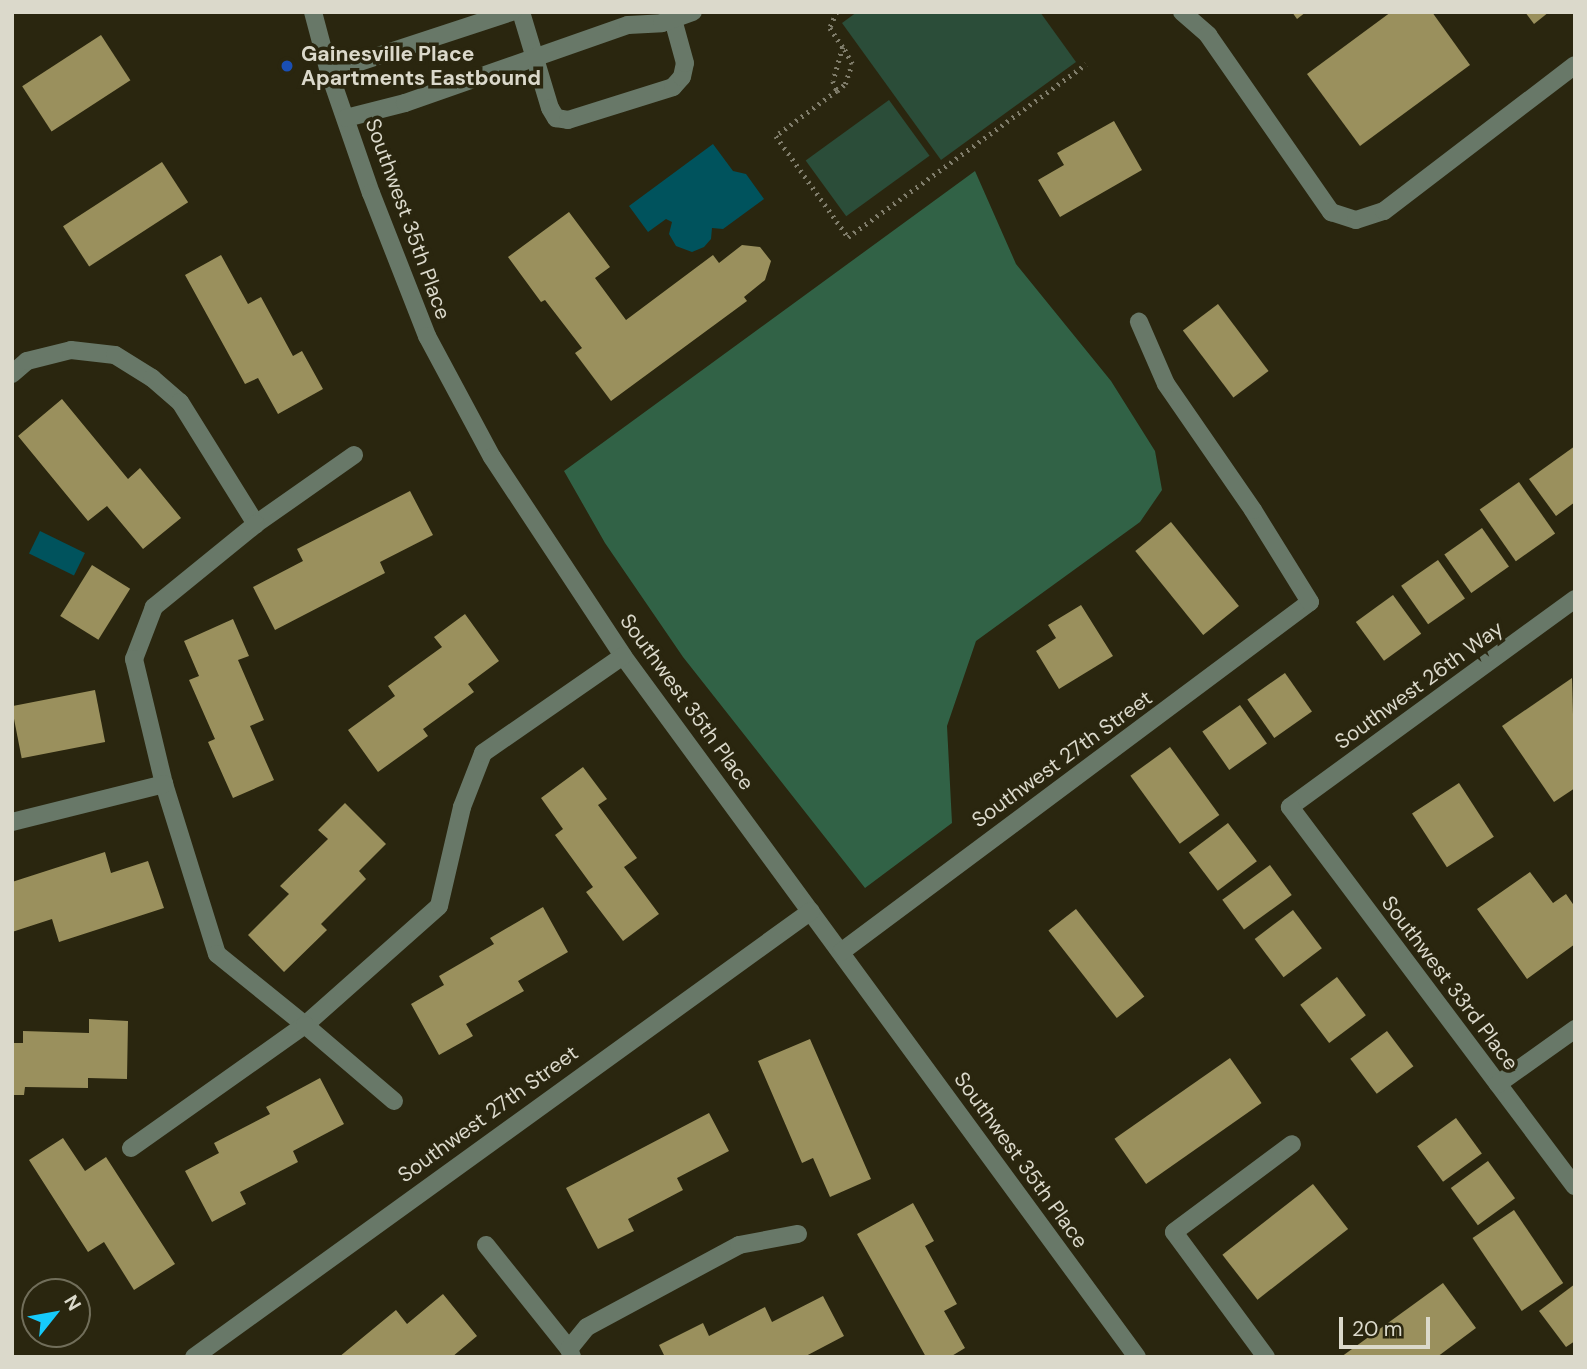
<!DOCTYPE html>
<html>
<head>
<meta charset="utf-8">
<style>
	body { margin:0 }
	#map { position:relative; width:1587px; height:1369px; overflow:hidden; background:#2a260f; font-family:"DM Sans",sans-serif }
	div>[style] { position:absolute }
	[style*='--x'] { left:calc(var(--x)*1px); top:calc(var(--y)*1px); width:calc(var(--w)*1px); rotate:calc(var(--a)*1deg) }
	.green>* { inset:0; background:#2b4d39; transform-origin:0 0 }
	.forest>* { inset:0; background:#316246 }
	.water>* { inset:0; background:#00535d; transform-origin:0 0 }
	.building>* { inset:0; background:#9a905d; transform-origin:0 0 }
	.path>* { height:4.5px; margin-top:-2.25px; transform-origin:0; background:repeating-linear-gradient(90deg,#807d6b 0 2px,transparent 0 7px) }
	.minor>* { height:18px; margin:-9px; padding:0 9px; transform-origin:9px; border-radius:9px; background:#687868 }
	.dots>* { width:19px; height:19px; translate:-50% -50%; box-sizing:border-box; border:4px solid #2a260f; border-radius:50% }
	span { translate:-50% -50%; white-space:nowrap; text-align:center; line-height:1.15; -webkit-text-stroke:7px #2a260f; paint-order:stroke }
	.poi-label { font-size:21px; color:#dbd9cb; font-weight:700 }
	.left { translate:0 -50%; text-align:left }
	.street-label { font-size:21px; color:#dbd9cb }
	.frame { position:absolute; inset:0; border:14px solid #dbd9cb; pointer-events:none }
	.north { position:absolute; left:21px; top:1278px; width:70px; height:70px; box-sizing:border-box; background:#2a260f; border:2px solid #716e5a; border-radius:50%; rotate:59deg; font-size:19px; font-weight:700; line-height:28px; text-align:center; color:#dbd9cb }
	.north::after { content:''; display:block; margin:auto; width:24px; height:32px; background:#16cafb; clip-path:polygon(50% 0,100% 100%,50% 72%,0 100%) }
	.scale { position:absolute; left:1339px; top:1317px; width:91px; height:32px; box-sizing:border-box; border:4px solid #dbd9cb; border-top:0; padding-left:9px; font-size:21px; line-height:24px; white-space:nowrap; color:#dbd9cb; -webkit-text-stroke:5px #2a260f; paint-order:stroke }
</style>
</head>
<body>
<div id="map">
	<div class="green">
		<div style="clip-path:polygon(857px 12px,1040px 12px,1076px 62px,941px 160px,842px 23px)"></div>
		<div style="left:889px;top:100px;width:69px;height:103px;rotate:54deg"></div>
	</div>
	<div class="forest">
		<div style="clip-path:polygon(975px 171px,1016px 264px,1111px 381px,1155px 451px,1162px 490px,1140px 522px,976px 641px,947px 726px,952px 823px,865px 888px,683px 657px,605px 543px,564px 471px)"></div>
	</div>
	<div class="water">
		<div style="clip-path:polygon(713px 144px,733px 171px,746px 174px,764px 199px,723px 229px,712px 228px,711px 239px,704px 247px,692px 252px,676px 246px,669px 234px,672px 222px,666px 219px,648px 232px,629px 206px)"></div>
		<div style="left:40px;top:531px;width:50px;height:25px;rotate:26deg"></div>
	</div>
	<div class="building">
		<div style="clip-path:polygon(1292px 12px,1306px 12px,1297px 19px)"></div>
		<div style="clip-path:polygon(1391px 12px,1432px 12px,1470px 65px,1360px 146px,1307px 74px)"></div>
		<div style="clip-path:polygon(1525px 12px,1549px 12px,1534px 24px)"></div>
		<div style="left:101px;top:35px;width:54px;height:94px;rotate:57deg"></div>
		<div style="clip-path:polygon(1114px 121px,1142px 170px,1060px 217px,1038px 180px,1064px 165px,1057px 153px)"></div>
		<div style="left:162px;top:162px;width:48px;height:118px;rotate:57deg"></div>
		<div style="clip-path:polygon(569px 212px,610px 267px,595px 278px,626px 320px,713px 255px,719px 263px,742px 245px,760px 247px,771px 261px,765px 280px,744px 297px,747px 301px,611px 401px,575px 353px,582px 348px,545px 300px,541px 302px,508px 257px)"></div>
		<div style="clip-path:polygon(221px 255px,248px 304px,261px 297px,293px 356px,302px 351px,323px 389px,278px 414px,258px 378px,245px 384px,185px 275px)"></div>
		<div style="left:1218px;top:304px;width:84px;height:44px;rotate:53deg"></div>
		<div style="clip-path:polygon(62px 399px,128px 479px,140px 468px,181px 518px,143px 549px,107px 506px,88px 521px,18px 436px)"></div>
		<div style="clip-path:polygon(1575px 446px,1575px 502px,1556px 516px,1529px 479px)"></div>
		<div style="left:1519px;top:482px;width:63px;height:48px;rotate:55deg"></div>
		<div style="clip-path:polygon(410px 491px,433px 535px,380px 562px,385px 573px,275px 630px,253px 587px,303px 561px,297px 549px)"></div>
		<div style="left:1171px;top:522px;width:108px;height:46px;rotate:51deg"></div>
		<div style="left:1482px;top:528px;width:47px;height:46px;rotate:55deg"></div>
		<div style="left:1438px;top:560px;width:47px;height:45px;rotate:55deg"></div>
		<div style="left:92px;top:565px;width:45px;height:60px;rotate:32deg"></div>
		<div style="left:1393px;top:595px;width:48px;height:46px;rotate:54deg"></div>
		<div style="clip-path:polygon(1081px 605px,1113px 656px,1059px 689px,1036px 651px,1056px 638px,1048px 625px)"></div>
		<div style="clip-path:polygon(465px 614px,499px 661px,468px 684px,474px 692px,423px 729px,428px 736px,378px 772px,348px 730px,395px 696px,388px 686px,442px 647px,434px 637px)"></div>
		<div style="clip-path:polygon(233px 619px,249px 656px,238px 660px,264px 720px,250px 726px,274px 780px,233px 798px,208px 742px,215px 739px,189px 680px,199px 676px,184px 641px)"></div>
		<div style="left:1285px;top:673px;width:47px;height:46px;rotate:55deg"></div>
		<div style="clip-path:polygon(1572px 678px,1575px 788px,1554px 802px,1502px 726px)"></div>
		<div style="left:95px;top:690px;width:53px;height:85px;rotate:79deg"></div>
		<div style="left:1240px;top:705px;width:47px;height:46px;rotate:55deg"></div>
		<div style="left:1170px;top:747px;width:84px;height:49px;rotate:54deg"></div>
		<div style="clip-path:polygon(583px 767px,607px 799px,598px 805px,637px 858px,624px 867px,659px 914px,623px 941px,586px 892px,593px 887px,555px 835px,563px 829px,541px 798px)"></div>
		<div style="left:1459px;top:783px;width:64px;height:56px;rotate:57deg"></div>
		<div style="clip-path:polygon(345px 803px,386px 844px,359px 871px,366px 879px,321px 924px,327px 930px,284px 972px,248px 935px,289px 894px,280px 886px,328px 839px,318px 830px)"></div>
		<div style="left:1228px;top:823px;width:48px;height:49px;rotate:53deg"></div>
		<div style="clip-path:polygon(105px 852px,111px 873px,148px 861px,164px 908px,59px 942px,52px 919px,12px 932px,12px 882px)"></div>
		<div style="left:1270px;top:865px;width:37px;height:59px;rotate:54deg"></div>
		<div style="clip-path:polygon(1530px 872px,1553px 903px,1566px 894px,1575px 907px,1575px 944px,1527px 979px,1477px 909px)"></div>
		<div style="clip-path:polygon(543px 907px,568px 952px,518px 981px,524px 991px,466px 1024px,473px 1036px,439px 1055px,411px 1004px,444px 985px,439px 976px,494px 944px,490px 938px)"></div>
		<div style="left:1076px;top:909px;width:111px;height:35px;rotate:52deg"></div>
		<div style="left:1293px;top:910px;width:48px;height:48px;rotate:53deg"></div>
		<div style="left:1337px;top:977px;width:48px;height:46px;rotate:53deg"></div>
		<div style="clip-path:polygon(89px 1019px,128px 1021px,127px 1079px,88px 1078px,88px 1088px,25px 1087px,24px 1095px,12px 1095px,12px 1043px,23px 1043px,23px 1031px,89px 1033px)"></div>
		<div style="left:1387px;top:1031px;width:44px;height:46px;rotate:53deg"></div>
		<div style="clip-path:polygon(810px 1039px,871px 1179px,830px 1197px,813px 1158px,802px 1163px,758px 1061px)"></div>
		<div style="left:1230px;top:1058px;width:55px;height:141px;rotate:55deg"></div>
		<div style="clip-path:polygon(320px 1078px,344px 1124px,293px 1151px,298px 1162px,240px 1192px,246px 1204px,212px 1222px,185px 1171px,219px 1153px,214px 1143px,270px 1114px,266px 1107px)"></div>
		<div style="clip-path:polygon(709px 1113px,729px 1151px,677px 1178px,683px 1190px,628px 1219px,634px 1231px,598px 1249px,566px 1188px)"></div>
		<div style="left:1456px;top:1118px;width:44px;height:48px;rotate:54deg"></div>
		<div style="clip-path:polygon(63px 1138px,85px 1171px,106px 1157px,175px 1264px,134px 1290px,104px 1242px,88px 1252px,29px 1160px)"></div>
		<div style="left:1488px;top:1161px;width:46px;height:46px;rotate:54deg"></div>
		<div style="left:1313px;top:1184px;width:57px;height:115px;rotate:52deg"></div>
		<div style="clip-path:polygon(913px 1203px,934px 1241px,925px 1246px,957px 1304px,944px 1311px,965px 1348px,950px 1357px,926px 1357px,857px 1234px)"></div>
		<div style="left:1514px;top:1210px;width:88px;height:50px;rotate:56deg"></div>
		<div style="clip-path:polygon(1443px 1283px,1476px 1328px,1437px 1357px,1341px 1357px)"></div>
		<div style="clip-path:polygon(1575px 1284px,1575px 1341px,1566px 1347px,1539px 1311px)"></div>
		<div style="clip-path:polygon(443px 1294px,477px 1336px,452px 1357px,339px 1357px,396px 1310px,407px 1324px)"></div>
		<div style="clip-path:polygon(823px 1296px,844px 1336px,804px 1357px,665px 1357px,659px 1345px,703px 1323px,709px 1336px,765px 1307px,772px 1322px)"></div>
	</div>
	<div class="path">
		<div style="--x:837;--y:12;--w:17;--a:114"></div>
		<div style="--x:830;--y:28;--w:23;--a:56"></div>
		<div style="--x:837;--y:91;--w:11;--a:-41"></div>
		<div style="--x:845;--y:84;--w:21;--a:-71"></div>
		<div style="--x:852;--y:64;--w:19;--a:-118"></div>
		<div style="--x:843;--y:47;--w:35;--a:106"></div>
		<div style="--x:833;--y:81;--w:11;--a:68"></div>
		<div style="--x:837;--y:91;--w:76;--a:143.6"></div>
		<div style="--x:776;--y:136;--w:124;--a:54.5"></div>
		<div style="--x:848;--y:237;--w:294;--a:-36"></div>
	</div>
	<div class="minor">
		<div style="--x:313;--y:12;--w:62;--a:75.1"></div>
		<div style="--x:329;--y:72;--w:128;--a:70.9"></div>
		<div style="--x:371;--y:193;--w:154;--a:68.6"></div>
		<div style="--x:427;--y:336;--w:137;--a:61.8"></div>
		<div style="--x:492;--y:457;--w:238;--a:56.6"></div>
		<div style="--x:623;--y:656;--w:869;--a:53.75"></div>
		<div style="--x:521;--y:12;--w:100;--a:73.2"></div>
		<div style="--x:550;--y:108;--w:12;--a:59"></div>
		<div style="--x:556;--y:118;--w:12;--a:9"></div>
		<div style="--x:568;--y:120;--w:110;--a:-17.4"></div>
		<div style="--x:673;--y:87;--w:13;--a:-48"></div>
		<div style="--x:682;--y:77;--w:14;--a:-78"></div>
		<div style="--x:685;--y:63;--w:53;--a:-105.4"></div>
		<div style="--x:1182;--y:12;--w:35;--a:41"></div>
		<div style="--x:1208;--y:35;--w:216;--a:55.2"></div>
		<div style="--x:1331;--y:212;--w:26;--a:18"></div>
		<div style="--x:1356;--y:220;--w:29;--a:-18"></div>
		<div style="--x:1384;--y:211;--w:240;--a:-37.4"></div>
		<div style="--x:329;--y:72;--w:193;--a:-18.2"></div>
		<div style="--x:346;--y:118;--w:61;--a:-14.3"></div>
		<div style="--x:405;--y:103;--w:236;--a:-19.3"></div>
		<div style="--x:628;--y:25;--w:34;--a:-3"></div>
		<div style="--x:662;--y:23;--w:33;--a:-20"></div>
		<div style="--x:12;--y:374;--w:20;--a:-41"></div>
		<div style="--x:27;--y:361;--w:45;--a:-14"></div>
		<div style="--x:71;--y:350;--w:44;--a:6.5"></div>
		<div style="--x:115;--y:355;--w:44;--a:31.9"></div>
		<div style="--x:152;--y:378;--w:37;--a:41"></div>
		<div style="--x:180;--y:402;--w:144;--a:58.1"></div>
		<div style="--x:354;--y:455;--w:120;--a:144.9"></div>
		<div style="--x:256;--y:524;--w:132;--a:140.9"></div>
		<div style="--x:154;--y:607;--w:56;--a:111"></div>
		<div style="--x:134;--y:659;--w:129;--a:76.5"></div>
		<div style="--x:164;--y:784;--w:178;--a:72.7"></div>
		<div style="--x:217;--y:954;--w:113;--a:38.9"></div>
		<div style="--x:305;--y:1025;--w:179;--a:-41.6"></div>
		<div style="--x:439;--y:906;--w:102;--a:-76.9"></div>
		<div style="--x:462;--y:807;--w:58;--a:-68.7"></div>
		<div style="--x:483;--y:753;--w:170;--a:-34.7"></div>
		<div style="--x:1575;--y:599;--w:353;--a:143.9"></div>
		<div style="--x:1290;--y:807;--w:474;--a:53.1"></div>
		<div style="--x:12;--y:822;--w:157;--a:-14"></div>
		<div style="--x:841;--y:952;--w:585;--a:-36.73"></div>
		<div style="--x:1310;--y:602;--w:108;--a:-121.8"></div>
		<div style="--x:1253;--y:510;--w:153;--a:-124.6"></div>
		<div style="--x:1166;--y:384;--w:68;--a:-113.5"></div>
		<div style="--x:1498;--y:1084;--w:95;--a:-35.5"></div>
		<div style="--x:131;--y:1148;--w:213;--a:-35.3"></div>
		<div style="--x:305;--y:1025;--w:117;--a:40.5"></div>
		<div style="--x:486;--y:1245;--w:133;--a:51.4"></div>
		<div style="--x:569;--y:1349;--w:9;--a:69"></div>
		<div style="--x:569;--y:1349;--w:28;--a:-51"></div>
		<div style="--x:587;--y:1327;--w:173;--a:-28.3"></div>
		<div style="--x:739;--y:1245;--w:60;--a:-10.6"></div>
		<div style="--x:194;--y:1357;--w:761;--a:-35.86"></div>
		<div style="--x:1266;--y:1357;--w:155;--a:-126.4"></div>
		<div style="--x:1174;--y:1232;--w:147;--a:-36.7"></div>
	</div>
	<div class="dots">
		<div style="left:287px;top:66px;background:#1a4fb4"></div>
	</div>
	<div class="poi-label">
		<span class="left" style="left:301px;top:66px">Gainesville Place<br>Apartments Eastbound</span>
	</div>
	<div class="street-label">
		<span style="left:408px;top:219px;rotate:70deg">Southwest 35th Place</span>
		<span style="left:1419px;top:685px;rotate:-36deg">Southwest 26th Way</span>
		<span style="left:687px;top:702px;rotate:54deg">Southwest 35th Place</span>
		<span style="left:1062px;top:759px;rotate:-36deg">Southwest 27th Street</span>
		<span style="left:1450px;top:983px;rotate:53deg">Southwest 33rd Place</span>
		<span style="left:488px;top:1114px;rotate:-36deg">Southwest 27th Street</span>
		<span style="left:1021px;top:1160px;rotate:54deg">Southwest 35th Place</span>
	</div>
	<div class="frame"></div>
	<div class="north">N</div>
	<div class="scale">20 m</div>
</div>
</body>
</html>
